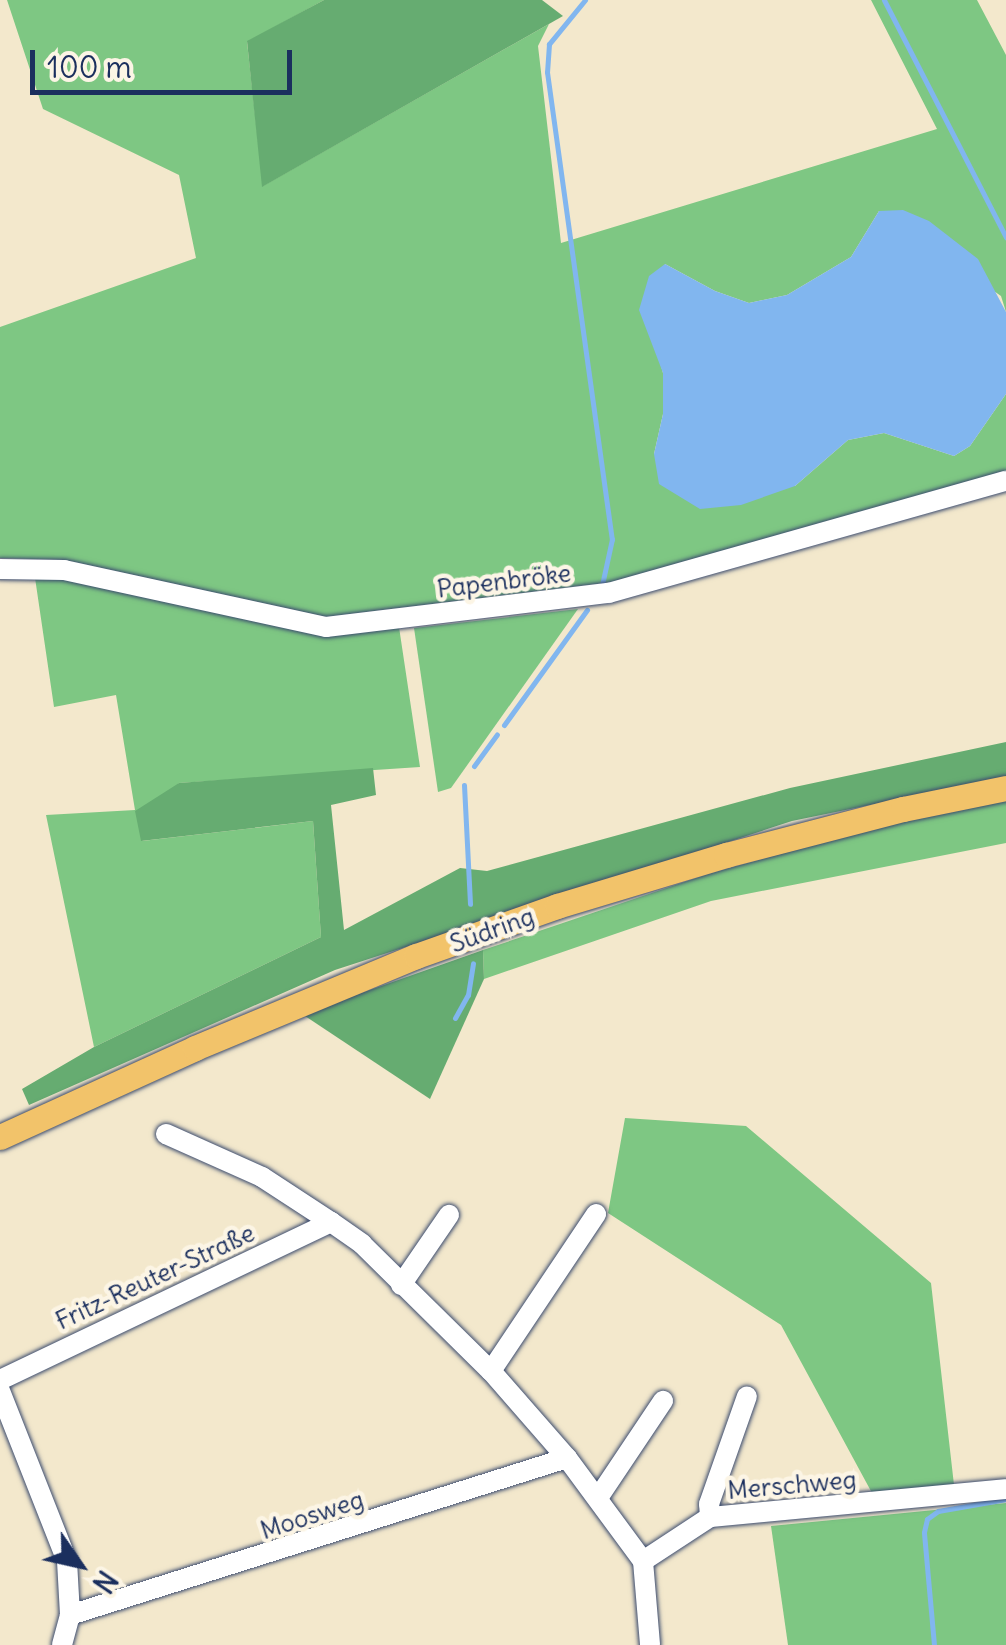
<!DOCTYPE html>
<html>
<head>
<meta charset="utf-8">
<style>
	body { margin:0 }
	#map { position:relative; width:1006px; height:1645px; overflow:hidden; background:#f3e8cc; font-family:Delius,sans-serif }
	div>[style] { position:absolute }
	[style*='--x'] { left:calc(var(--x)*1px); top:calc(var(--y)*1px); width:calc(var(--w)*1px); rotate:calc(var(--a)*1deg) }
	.green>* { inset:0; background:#7ec783 }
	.forest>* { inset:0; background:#66ac71 }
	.water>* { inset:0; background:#81b6ef }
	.stream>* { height:5px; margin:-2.5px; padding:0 2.5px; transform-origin:2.5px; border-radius:2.5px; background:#81b6ef }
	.roads { filter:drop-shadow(0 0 2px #3b4b6e) drop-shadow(0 0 2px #3b4b6e) }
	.minor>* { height:20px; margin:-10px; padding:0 10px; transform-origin:10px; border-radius:10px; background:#fff }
	.major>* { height:25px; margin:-12.5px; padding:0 12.5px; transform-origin:12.5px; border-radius:12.5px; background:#f2c36a }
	span { translate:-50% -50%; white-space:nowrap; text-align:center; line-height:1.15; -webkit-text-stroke:9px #fcf5e5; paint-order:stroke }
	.street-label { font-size:25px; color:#1b2f5e }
	.north { position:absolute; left:30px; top:1515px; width:100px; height:100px; -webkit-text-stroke:8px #fcf5e5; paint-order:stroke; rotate:124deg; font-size:28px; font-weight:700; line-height:40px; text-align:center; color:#1b2f5e }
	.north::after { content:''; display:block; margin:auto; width:35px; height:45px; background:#1b2f5e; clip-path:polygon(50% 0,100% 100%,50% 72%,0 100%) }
	.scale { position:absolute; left:30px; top:50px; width:262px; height:45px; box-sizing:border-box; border:5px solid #1b2f5e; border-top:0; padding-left:12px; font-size:30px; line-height:35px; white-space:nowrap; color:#1b2f5e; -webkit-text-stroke:8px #fcf5e5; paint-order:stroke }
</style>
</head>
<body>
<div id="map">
	<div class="green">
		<div style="clip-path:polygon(7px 0,324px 0,247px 42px,263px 186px,549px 24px,538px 46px,561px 243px,937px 129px,871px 0,977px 0,1006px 55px,1006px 312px,1001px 296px,879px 211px,851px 257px,787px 295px,749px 303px,715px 291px,665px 264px,655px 344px,663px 373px,663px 414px,654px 454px,795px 486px,848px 440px,884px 433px,954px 456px,970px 446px,1006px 394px,1006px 471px,612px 582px,326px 617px,65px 560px,0 558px,0 327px,196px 258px,179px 175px,43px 109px)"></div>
		<div style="clip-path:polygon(34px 571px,326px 635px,399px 627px,420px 767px,179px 783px,142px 841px,313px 821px,321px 937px,94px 1047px,46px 815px,135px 810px,116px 695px,54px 707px)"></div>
		<div style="clip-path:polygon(578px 609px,451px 788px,438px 792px,414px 628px)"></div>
		<div style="clip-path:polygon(1006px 800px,1006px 843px,711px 901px,484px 979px,483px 950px,708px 874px,907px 819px)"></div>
		<div style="clip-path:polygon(625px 1118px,746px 1126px,931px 1283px,954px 1485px,872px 1493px,781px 1325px,608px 1213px)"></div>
		<div style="clip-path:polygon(1006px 1503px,1006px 1645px,788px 1645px,771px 1526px)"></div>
	</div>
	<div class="forest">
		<div style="clip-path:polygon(324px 0,542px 0,563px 16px,262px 187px,247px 41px)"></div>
		<div style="clip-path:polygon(1006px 742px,1006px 777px,792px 821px,335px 970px,29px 1105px,22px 1089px,94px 1047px,321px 937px,313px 821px,141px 841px,135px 811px,179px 783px,373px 768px,376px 795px,331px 805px,344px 930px,460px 868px,487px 871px,790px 788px)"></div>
		<div style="clip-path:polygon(483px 950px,484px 979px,430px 1099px,302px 1014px)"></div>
	</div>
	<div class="water">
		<div style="clip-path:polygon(903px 210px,929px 221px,978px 259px,1006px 312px,1006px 394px,970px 446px,954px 456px,884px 433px,848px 440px,795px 486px,741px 505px,700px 509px,659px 484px,654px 454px,663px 414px,663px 373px,639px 310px,649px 276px,665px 264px,715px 291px,749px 303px,787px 295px,851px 257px,879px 211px)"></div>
	</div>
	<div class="stream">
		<div style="--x:585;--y:0;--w:57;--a:129.3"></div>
		<div style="--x:549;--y:44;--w:28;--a:94"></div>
		<div style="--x:547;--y:72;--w:472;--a:82.1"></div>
		<div style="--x:612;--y:539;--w:47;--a:102.3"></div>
		<div style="--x:884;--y:0;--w:267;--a:62.8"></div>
		<div style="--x:504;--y:725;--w:142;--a:-54.2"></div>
		<div style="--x:474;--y:766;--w:39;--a:-54"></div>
		<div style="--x:464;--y:785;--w:119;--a:87.1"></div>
		<div style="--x:455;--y:1018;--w:26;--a:-61"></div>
		<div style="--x:468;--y:995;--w:32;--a:-81"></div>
		<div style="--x:934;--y:1645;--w:113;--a:-95.1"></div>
		<div style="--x:924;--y:1532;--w:13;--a:-77"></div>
		<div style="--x:927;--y:1519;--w:14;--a:-36"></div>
		<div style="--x:938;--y:1511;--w:69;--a:-10"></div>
	</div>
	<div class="roads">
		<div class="minor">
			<div style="--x:0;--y:569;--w:64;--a:0.9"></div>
			<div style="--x:64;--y:570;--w:268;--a:12.3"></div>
			<div style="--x:326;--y:627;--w:285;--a:-6.9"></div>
			<div style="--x:609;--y:593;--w:412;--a:-15.8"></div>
			<div style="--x:166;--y:1134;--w:105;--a:24.1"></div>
			<div style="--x:262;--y:1177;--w:82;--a:33.1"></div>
			<div style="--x:331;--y:1222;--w:38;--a:35"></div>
			<div style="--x:362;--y:1244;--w:181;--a:44.6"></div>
			<div style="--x:491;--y:1371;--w:116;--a:48.9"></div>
			<div style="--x:567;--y:1458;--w:128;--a:53.6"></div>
			<div style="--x:643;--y:1561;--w:84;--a:85.2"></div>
			<div style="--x:401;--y:1285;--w:85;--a:-55.6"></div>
			<div style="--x:491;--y:1371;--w:189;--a:-56.2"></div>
			<div style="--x:0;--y:1380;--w:367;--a:-25.5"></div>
			<div style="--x:0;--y:1391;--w:183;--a:68.5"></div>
			<div style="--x:67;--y:1561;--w:54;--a:86.8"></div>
			<div style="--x:70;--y:1615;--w:31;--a:105"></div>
			<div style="--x:598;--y:1498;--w:117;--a:-56.2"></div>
			<div style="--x:710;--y:1517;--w:13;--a:-94"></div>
			<div style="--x:709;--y:1504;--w:114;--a:-70.6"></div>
			<div style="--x:643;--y:1561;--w:80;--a:-33.3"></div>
			<div style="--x:710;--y:1517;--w:297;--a:-5.4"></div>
			<div style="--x:70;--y:1615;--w:521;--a:-17.53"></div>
		</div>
		<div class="major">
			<div style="--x:0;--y:1137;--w:214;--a:-24.5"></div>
			<div style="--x:195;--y:1048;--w:239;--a:-22.6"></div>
			<div style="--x:416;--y:956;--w:150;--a:-19.5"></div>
			<div style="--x:557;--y:906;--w:177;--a:-16.8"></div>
			<div style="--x:726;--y:855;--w:183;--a:-14.6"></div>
			<div style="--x:903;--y:809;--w:105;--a:-11.5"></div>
		</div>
	</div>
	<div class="street-label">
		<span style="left:504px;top:581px;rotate:-7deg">Papenbröke</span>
		<span style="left:492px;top:930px;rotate:-20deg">Südring</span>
		<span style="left:155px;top:1277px;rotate:-25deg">Fritz-Reuter-Straße</span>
		<span style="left:792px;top:1485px;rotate:-5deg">Merschweg</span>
		<span style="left:312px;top:1515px;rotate:-18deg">Moosweg</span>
	</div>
	<div class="north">N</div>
	<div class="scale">100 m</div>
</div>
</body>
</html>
